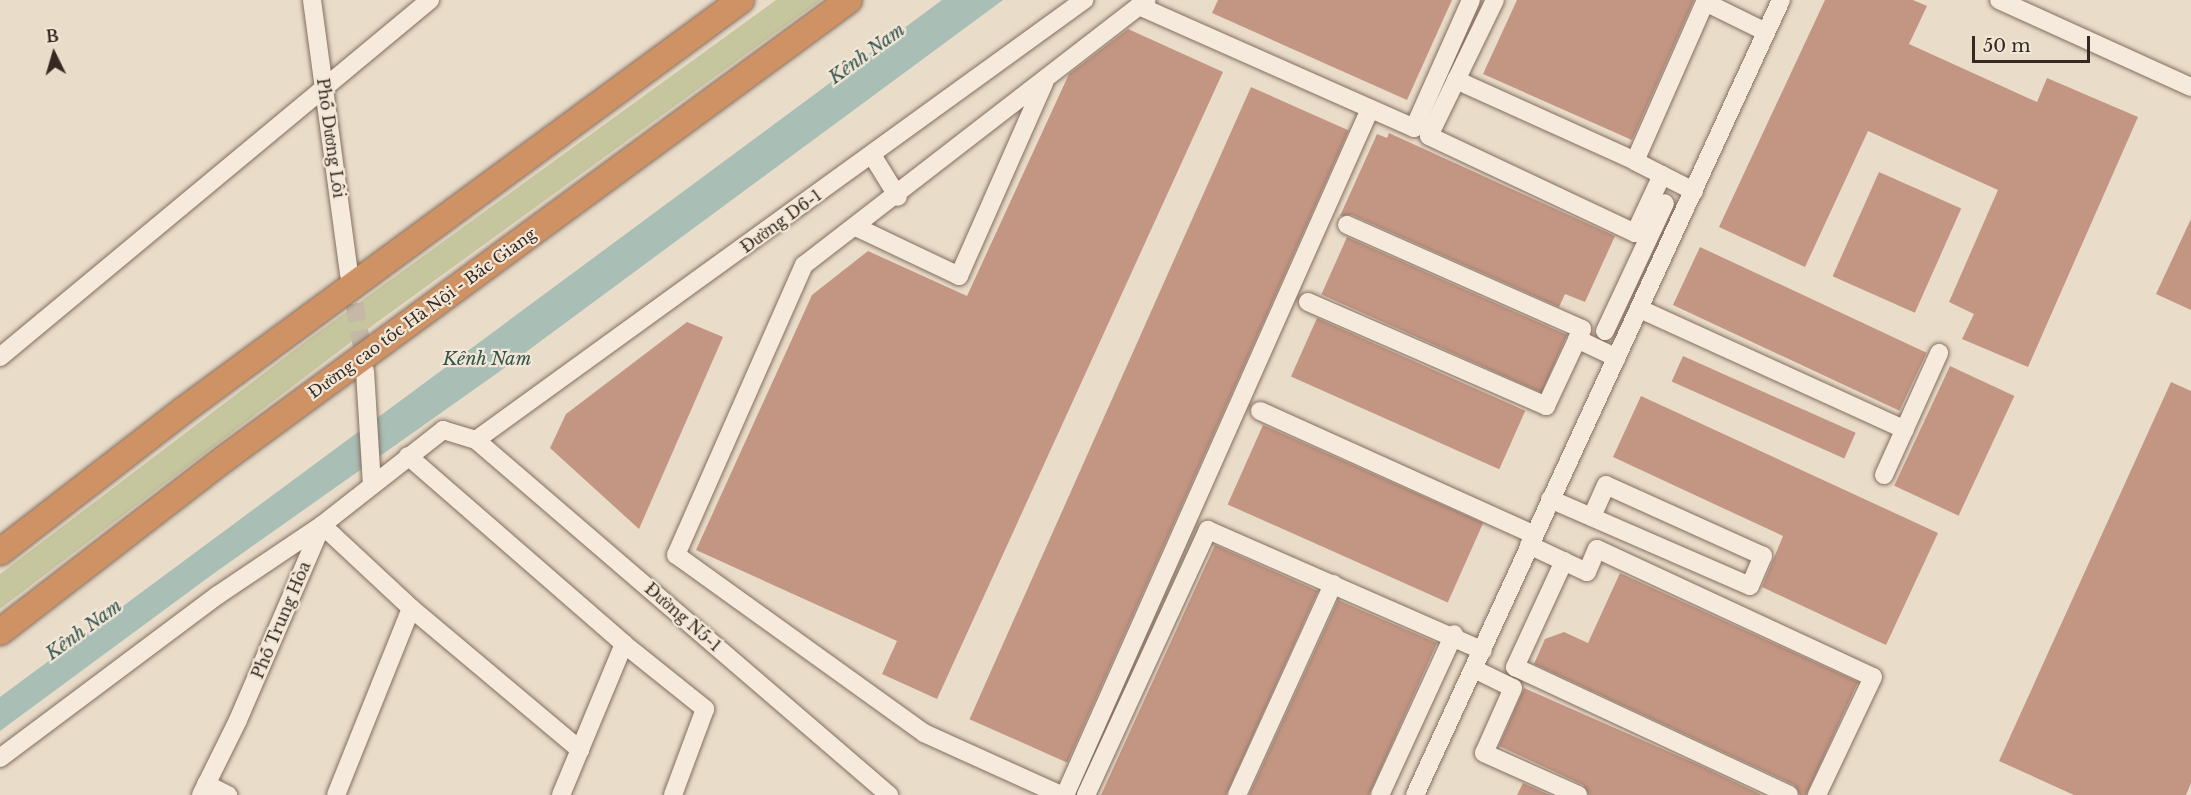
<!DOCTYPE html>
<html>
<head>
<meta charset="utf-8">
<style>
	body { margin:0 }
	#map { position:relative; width:2191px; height:795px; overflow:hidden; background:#e9dcc9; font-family:"Libre Baskerville",serif }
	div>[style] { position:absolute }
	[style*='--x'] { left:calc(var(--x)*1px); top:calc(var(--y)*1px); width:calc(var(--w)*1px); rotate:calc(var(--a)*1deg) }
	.green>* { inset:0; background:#c6c69e }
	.water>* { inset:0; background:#a9beb5 }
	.building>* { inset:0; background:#c39683; transform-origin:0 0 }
	.minor-tunnel>* { height:18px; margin-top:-9px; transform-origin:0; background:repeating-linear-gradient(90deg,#c5b8a7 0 18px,transparent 0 27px) }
	.roads { filter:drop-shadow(0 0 2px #846e60) drop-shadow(0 0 2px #846e60) }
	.minor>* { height:18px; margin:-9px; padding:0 9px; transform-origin:9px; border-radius:9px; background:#f5eadb }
	.highway>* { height:26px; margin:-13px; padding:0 13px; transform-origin:13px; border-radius:13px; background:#ce9264 }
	span { translate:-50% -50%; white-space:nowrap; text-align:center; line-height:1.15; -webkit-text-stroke:4.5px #f2e7d7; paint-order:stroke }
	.street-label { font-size:16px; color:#362921 }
	.water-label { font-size:18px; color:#32544d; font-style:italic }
	.north { position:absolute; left:24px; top:24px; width:60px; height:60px; -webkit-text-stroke:4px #f2e7d7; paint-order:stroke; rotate:355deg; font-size:16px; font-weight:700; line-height:24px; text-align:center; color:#362921 }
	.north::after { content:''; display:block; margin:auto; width:21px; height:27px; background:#362921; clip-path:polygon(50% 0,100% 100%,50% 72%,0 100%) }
	.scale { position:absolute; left:1972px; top:36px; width:118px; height:27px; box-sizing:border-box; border:3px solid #362921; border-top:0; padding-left:8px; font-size:18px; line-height:21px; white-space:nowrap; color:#362921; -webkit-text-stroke:4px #f2e7d7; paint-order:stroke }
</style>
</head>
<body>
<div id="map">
	<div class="green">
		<div style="clip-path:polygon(776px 0,821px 0,376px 323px,0 609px,0 574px,309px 339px)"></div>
	</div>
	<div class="water">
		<div style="clip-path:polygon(942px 0,1003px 0,496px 374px,213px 574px,0 731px,0 697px)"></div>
	</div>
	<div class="building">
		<div style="clip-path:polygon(1218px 0,1452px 0,1407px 100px,1212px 13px)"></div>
		<div style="clip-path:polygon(1517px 0,1694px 0,1632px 140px,1483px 74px)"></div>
		<div style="clip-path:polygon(1825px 0,1913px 0,1927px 6px,1909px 44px,2037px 102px,2047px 78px,2138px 117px,2028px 367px,1962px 339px,1974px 314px,1949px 302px,1998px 190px,1868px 131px,1805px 267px,1719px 227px)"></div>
		<div style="clip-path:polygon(1128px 29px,1223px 72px,937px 699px,882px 674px,897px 641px,696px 550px,812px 295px,868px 251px,967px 296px,1069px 74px)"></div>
		<div style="left:1251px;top:87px;width:107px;height:692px;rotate:24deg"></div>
		<div style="clip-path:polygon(1389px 133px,1615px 236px,1585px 302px,1565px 294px,1559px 307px,1352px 215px,1340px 216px,1377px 134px,1387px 138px)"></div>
		<div style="left:1879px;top:172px;width:90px;height:114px;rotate:24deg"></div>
		<div style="clip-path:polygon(2191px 219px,2191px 310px,2156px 294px)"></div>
		<div style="left:1347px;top:237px;width:241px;height:63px;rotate:24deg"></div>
		<div style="left:1700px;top:247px;width:250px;height:64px;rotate:25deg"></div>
		<div style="left:1317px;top:318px;width:228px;height:64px;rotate:24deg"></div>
		<div style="clip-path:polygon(687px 322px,723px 337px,639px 529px,550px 448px,566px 414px)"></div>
		<div style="left:1683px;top:356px;width:189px;height:28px;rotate:24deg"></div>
		<div style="left:1950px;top:366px;width:71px;height:132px;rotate:25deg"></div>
		<div style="clip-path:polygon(2171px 382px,2191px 391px,2191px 783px,2186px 795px,2074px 795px,1999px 761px)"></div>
		<div style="clip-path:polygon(1641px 396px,1938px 533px,1886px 645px,1762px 587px,1783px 536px,1613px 457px)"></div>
		<div style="left:1263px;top:425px;width:241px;height:87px;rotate:24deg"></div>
		<div style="clip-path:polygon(1215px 545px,1318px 591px,1226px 795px,1101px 795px)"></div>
		<div style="clip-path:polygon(1620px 573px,1858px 682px,1806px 795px,1800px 795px,1794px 785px,1534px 664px,1545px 639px,1564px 632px,1588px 643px)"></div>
		<div style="clip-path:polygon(1338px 600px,1437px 643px,1369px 795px,1249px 795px)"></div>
		<div style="clip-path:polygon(1524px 688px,1699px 765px,1762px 795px,1589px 795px,1583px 785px,1499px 746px)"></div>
		<div style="clip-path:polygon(1523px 783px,1550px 795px,1517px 795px)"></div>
	</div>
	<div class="minor-tunnel">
		<div style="--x:350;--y:277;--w:89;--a:80.3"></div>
	</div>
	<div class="roads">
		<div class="minor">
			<div style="--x:312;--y:0;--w:277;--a:82.3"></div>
			<div style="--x:1495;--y:0;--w:151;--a:115.9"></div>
			<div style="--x:1429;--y:136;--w:228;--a:25.2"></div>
			<div style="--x:1635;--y:233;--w:64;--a:-65"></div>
			<div style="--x:1662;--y:175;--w:30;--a:-153"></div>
			<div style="--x:1635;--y:161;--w:176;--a:-66.2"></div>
			<div style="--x:1999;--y:0;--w:211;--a:24.4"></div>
			<div style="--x:1705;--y:2;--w:68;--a:26.2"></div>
			<div style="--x:1139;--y:6;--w:301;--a:23.9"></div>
			<div style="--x:1414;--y:128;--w:140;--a:-66"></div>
			<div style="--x:1456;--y:80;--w:196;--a:24.3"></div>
			<div style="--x:872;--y:155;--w:49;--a:58.2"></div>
			<div style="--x:1662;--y:175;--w:36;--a:27"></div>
			<div style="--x:856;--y:227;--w:114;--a:25.4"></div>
			<div style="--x:959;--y:276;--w:211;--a:-66.2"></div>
			<div style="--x:1308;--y:302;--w:260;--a:23.6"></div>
			<div style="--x:1546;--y:406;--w:85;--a:-64.9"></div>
			<div style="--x:1582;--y:329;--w:257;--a:-156.1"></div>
			<div style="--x:1640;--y:309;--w:291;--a:24.5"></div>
			<div style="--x:1605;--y:331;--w:141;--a:-64.9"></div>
			<div style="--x:1577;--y:339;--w:44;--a:25.4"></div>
			<div style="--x:0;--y:357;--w:559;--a:-39.7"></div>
			<div style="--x:365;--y:371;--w:114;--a:86.5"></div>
			<div style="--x:1260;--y:411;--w:301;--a:24.3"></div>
			<div style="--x:476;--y:440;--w:751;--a:-35.89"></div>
			<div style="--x:408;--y:456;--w:286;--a:41"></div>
			<div style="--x:624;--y:644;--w:104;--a:38.7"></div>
			<div style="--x:705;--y:709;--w:92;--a:110.4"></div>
			<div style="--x:1884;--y:475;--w:134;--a:-65.7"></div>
			<div style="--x:1550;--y:499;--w:218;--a:23.5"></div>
			<div style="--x:1750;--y:586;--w:33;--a:-67"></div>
			<div style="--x:1763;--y:556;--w:172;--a:-155.7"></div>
			<div style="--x:1606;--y:485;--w:35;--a:114"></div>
			<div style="--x:322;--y:525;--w:122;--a:43"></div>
			<div style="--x:411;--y:608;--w:221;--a:40"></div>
			<div style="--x:1529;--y:545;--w:64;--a:25"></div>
			<div style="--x:1587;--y:572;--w:25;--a:-67"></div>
			<div style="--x:1597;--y:549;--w:304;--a:24.9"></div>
			<div style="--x:1873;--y:677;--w:131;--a:115.4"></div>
			<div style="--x:1564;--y:561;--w:117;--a:114.8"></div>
			<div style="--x:1515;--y:667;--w:302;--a:25"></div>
			<div style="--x:1474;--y:669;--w:43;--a:26"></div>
			<div style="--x:1513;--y:688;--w:71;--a:114"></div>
			<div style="--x:1484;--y:753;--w:103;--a:24.1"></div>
			<div style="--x:0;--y:758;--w:272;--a:-36.8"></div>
			<div style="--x:218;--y:595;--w:125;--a:-33.9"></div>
			<div style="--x:206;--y:784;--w:25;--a:27"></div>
			<div style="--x:201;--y:795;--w:84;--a:-63.7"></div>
			<div style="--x:238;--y:720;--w:212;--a:-66.7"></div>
			<div style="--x:322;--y:525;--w:154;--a:-38.1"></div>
			<div style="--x:443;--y:430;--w:34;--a:17"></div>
			<div style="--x:476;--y:440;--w:545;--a:40.68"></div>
			<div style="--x:336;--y:795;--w:201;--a:-68.1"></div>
			<div style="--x:561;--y:795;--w:164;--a:-67.4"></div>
			<div style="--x:1061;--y:795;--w:150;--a:-155.7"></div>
			<div style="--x:924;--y:733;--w:305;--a:-144.3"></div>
			<div style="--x:676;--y:555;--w:317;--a:-66.2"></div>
			<div style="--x:804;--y:265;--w:433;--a:-37.7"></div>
			<div style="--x:1065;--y:795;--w:751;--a:-66.03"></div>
			<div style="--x:1086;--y:795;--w:292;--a:-65.3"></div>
			<div style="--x:1208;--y:530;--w:300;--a:23.7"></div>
			<div style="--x:1237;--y:795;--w:232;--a:-65.5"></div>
			<div style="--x:1380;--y:795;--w:177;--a:-65.3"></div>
			<div style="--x:1415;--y:795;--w:875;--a:-65.28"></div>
		</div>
		<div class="highway">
			<div style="--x:0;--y:552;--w:234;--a:-37.7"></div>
			<div style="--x:185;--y:409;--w:690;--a:-36.34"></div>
			<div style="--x:0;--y:632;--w:283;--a:-37.7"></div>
			<div style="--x:224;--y:459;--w:775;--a:-36.29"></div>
		</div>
	</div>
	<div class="street-label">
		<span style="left:331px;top:138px;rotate:82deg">Phố Dương Lôi</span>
		<span style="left:781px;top:221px;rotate:-36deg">Đường D6-1</span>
		<span style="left:422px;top:313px;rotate:-36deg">Đường cao tốc Hà Nội - Bắc Giang</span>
		<span style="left:683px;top:617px;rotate:41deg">Đường N5-1</span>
		<span style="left:281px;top:620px;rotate:-67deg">Phố Trung Hòa</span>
	</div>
	<div class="water-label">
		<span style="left:867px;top:54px;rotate:-36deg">Kênh Nam</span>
		<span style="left:487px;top:359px">Kênh Nam</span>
		<span style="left:84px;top:630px;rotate:-36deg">Kênh Nam</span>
	</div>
	<div class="north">B</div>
	<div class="scale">50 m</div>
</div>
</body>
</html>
